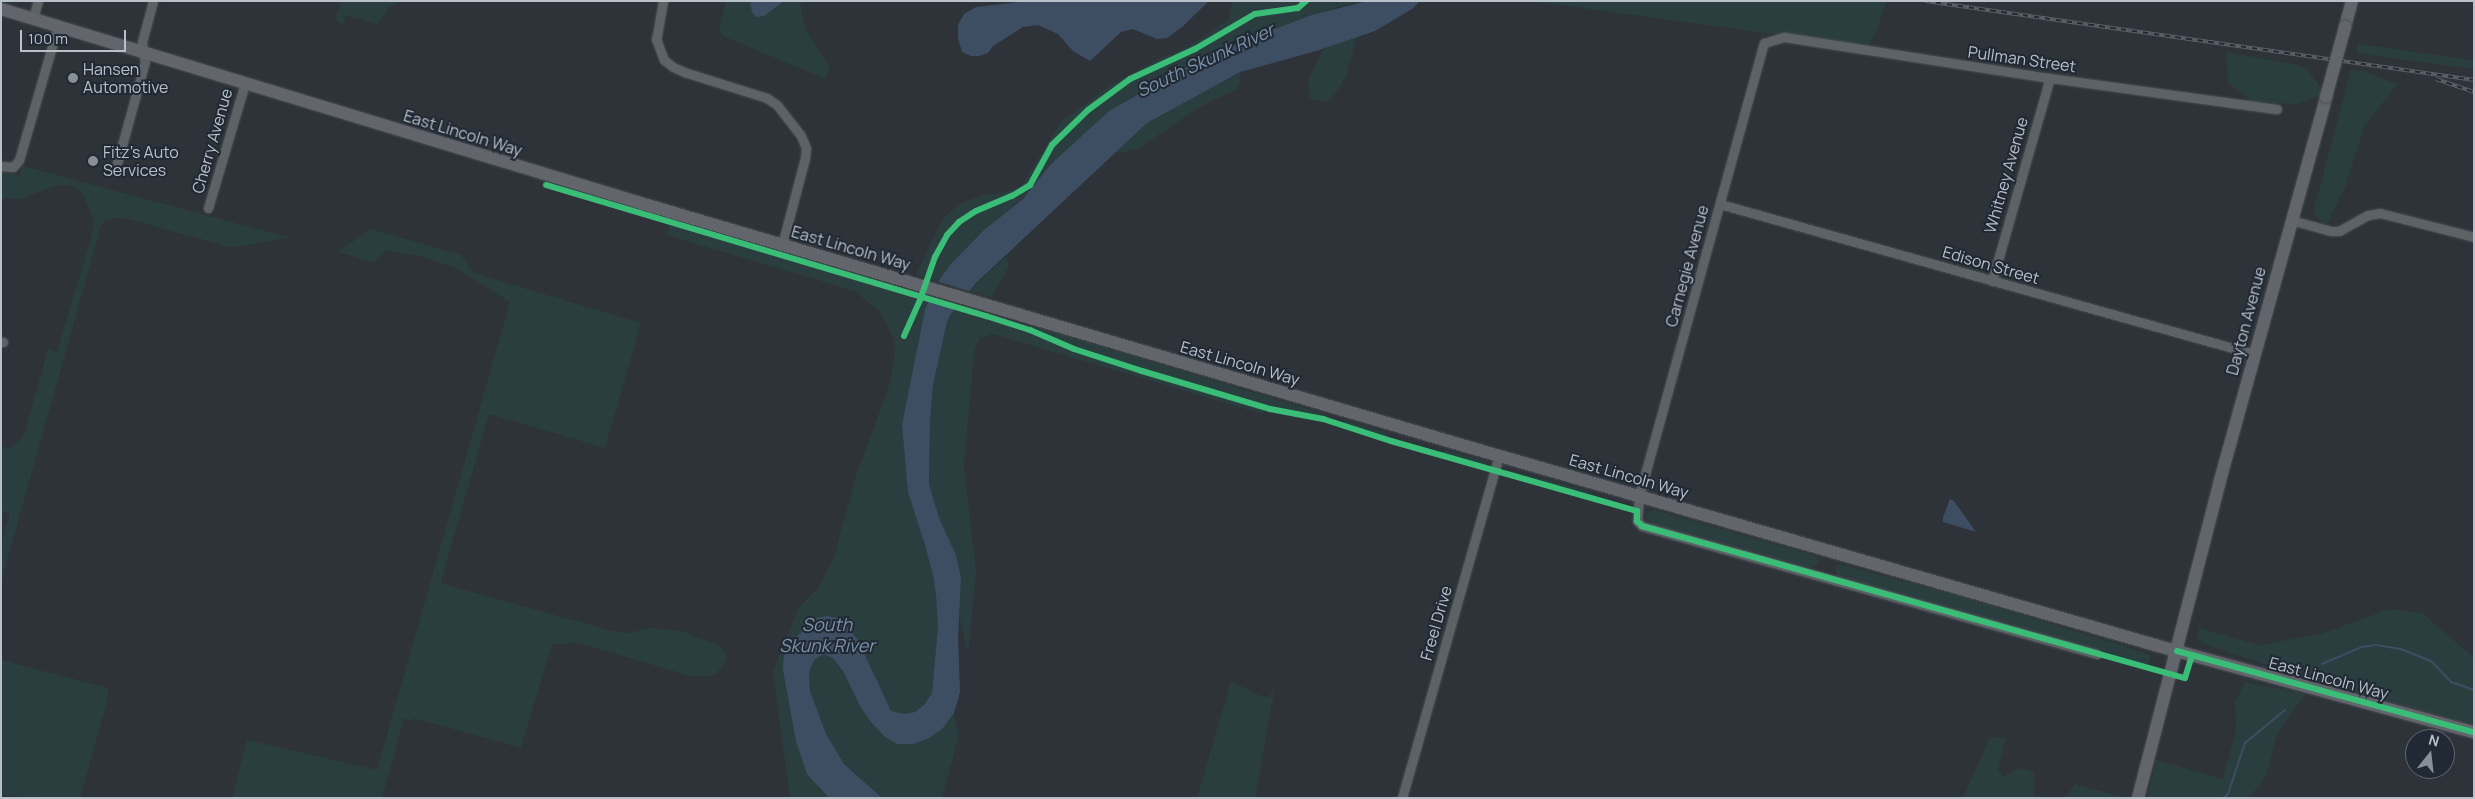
<!DOCTYPE html>
<html>
<head>
<meta charset="utf-8">
<style>
	body { margin:0 }
	#map { position:relative; width:2475px; height:799px; overflow:hidden; background:#2d3339; font-family:Manrope,sans-serif }
	div>[style] { position:absolute }
	[style*='--x'] { left:calc(var(--x)*1px); top:calc(var(--y)*1px); width:calc(var(--w)*1px); rotate:calc(var(--a)*1deg) }
	.green>* { inset:0; background:#2b3e3f; transform-origin:0 0 }
	.water>* { inset:0; background:#3e4e62 }
	.pier>* { inset:0; background:#2d3339 }
	.stream>* { height:2px; margin:-1px; padding:0 1px; transform-origin:1px; border-radius:1px; background:#3e4e62 }
	.roads { filter:drop-shadow(0 0 1px #4b4f54) drop-shadow(0 0 1px #4b4f54) }
	.minor>* { height:9px; margin:-4.5px; padding:0 4.5px; transform-origin:4.5px; border-radius:4.5px; background:#5d6267 }
	.secondary>* { height:12px; margin:-6px; padding:0 6px; transform-origin:6px; border-radius:6px; background:#62656c }
	.rail>* { height:4px; margin-top:-2px; transform-origin:0; background:repeating-linear-gradient(90deg,#212934 0 5.5px,#5c6065 0 11px); box-sizing:border-box; border-block:1px solid #5c6065 }
	.bridges { filter:drop-shadow(0 0 1px #4b4f54) drop-shadow(0 0 1px #4b4f54) }
	.secondary-bridge>* { height:12px; margin:-6px; padding:0 6px; transform-origin:6px; border-radius:6px; background:#62656c }
	.cycleway>* { height:6px; margin:-3px; padding:0 3px; transform-origin:3px; border-radius:3px; background:#3abd76 }
	.dots>* { width:14px; height:14px; translate:-50% -50%; box-sizing:border-box; border:2px solid #212934; border-radius:50% }
	span { translate:-50% -50%; white-space:nowrap; text-align:center; line-height:1.15; -webkit-text-stroke:4px #212934; paint-order:stroke }
	.street-label { font-size:16px; color:#b8c0c9 }
	.poi-label { font-size:16px; color:#b8c0c9 }
	.left { translate:0 -50%; text-align:left }
	.water-label { font-size:18px; color:#7c92a9; font-style:italic }
	.frame { position:absolute; inset:0; border:2px solid #b8c0c9; pointer-events:none }
	.north { position:absolute; left:2405px; top:729px; width:50px; height:50px; box-sizing:border-box; background:#212934; border:1px solid #5d6570; border-radius:50%; rotate:16deg; font-size:14px; font-weight:700; line-height:20px; text-align:center; color:#b8c0c9 }
	.north::after { content:''; display:block; margin:auto; width:18px; height:22px; background:#878f97; clip-path:polygon(50% 0,100% 100%,50% 72%,0 100%) }
	.scale { position:absolute; left:20px; top:30px; width:106px; height:22px; box-sizing:border-box; border:2px solid #b8c0c9; border-top:0; padding-left:6px; font-size:15px; line-height:18px; white-space:nowrap; color:#b8c0c9; -webkit-text-stroke:4px #212934; paint-order:stroke }
</style>
</head>
<body>
<div id="map">
	<div class="green">
		<div style="clip-path:polygon(342px 1px,398px 1px,389px 8px,377px 24px,346px 15px,343px 24px,339px 23px,335px 18px)"></div>
		<div style="clip-path:polygon(726px 1px,800px 1px,805px 29px,830px 68px,825px 79px,723px 36px,719px 28px)"></div>
		<div style="clip-path:polygon(1232px 1px,1368px 1px,1335px 8px,1241px 42px,1181px 70px,1121px 104px,1109px 111px,1051px 164px,1029px 193px,984px 230px,950px 265px,938px 281px,916px 275px,943px 218px,961px 203px,984px 195px,1003px 193px,1021px 186px,1062px 121px,1114px 83px,1152px 62px,1188px 47px,1229px 19px)"></div>
		<div style="clip-path:polygon(1531px 1px,1883px 1px,1886px 2px,1878px 27px,1868px 47px)"></div>
		<div style="clip-path:polygon(1357px 36px,1347px 74px,1337px 91px,1326px 102px,1310px 99px,1308px 80px,1324px 48px)"></div>
		<div style="left:2358px;top:44px;width:117px;height:9px;rotate:8deg"></div>
		<div style="clip-path:polygon(2226px 52px,2299px 65px,2310px 73px,2321px 89px,2319px 96px,2296px 104px,2253px 102px,2228px 83px)"></div>
		<div style="clip-path:polygon(2351px 70px,2363px 71px,2397px 84px,2364px 127px,2345px 188px,2327px 224px,2320px 221px,2313px 213px)"></div>
		<div style="clip-path:polygon(1240px 72px,1241px 80px,1237px 89px,1198px 108px,1139px 148px,1123px 153px,1116px 152px,1147px 123px)"></div>
		<div style="clip-path:polygon(23px 166px,294px 239px,284px 238px,244px 246px,230px 247px,121px 217px,105px 220px,101px 226px,1px 582px,1px 545px,10px 514px,1px 511px,1px 447px,10px 448px,18px 442px,25px 432px,48px 349px,57px 352px,91px 238px,94px 222px,84px 196px,78px 189px,68px 185px,58px 185px,19px 199px,1px 198px,1px 171px,19px 176px)"></div>
		<div style="clip-path:polygon(670px 223px,928px 301px,918px 342px,916px 360px,902px 425px,908px 492px,925px 545px,933px 575px,936px 595px,938px 627px,932px 693px,924px 705px,915px 712px,904px 714px,891px 711px,881px 694px,872px 668px,841px 619px,786px 691px,819px 789px,829px 798px,790px 798px,773px 671px,798px 609px,818px 588px,834px 557px,856px 476px,888px 389px,894px 363px,895px 341px,881px 313px,855px 291px,666px 235px)"></div>
		<div style="clip-path:polygon(371px 229px,461px 255px,474px 273px,641px 323px,605px 448px,489px 414px,441px 581px,443px 584px,612px 631px,628px 633px,650px 628px,681px 631px,715px 644px,724px 650px,727px 658px,716px 675px,694px 677px,579px 643px,552px 644px,521px 748px,414px 718px,412px 721px,404px 718px,382px 798px,232px 798px,247px 740px,377px 770px,510px 302px,456px 268px,421px 256px,387px 250px,373px 262px,338px 252px)"></div>
		<div style="clip-path:polygon(1006px 257px,1009px 266px,991px 297px,969px 291px)"></div>
		<div style="clip-path:polygon(955px 309px,1024px 329px,1072px 350px,1120px 366px,1264px 409px,1263px 414px,993px 334px,980px 338px,975px 348px,973px 364px,964px 467px,976px 571px,968px 652px,959px 615px,961px 577px,956px 555px,939px 518px,929px 484px,930px 422px,933px 385px,947px 322px)"></div>
		<div style="clip-path:polygon(1022px 323px,1328px 415px,1332px 420px,1266px 406px,1136px 368px,1063px 343px)"></div>
		<div style="clip-path:polygon(1345px 420px,1385px 432px,1390px 439px,1340px 422px)"></div>
		<div style="clip-path:polygon(1446px 450px,1482px 460px,1489px 467px,1439px 453px)"></div>
		<div style="clip-path:polygon(1507px 470px,1589px 491px,1596px 498px,1500px 472px)"></div>
		<div style="clip-path:polygon(1654px 510px,1813px 555px,1818px 558px,1818px 564px,1810px 568px,1652px 524px,1647px 519px,1646px 514px)"></div>
		<div style="clip-path:polygon(1839px 564px,1959px 596px,2143px 652px,2151px 656px,2148px 666px,1838px 577px,1834px 568px)"></div>
		<div style="clip-path:polygon(2390px 609px,2422px 613px,2474px 658px,2474px 726px,2296px 674px,2209px 646px,2198px 639px,2199px 628px,2259px 645px,2321px 634px)"></div>
		<div style="clip-path:polygon(824px 654px,833px 658px,843px 671px,860px 706px,943px 728px,954px 713px,959px 735px,942px 798px,882px 798px,844px 763px,826px 734px,810px 691px,809px 672px,814px 660px)"></div>
		<div style="clip-path:polygon(1px 660px,108px 688px,107px 702px,80px 798px,1px 796px)"></div>
		<div style="clip-path:polygon(1231px 681px,1263px 697px,1269px 697px,1275px 687px,1255px 798px,1197px 798px)"></div>
		<div style="clip-path:polygon(2245px 682px,2306px 694px,2288px 717px,2276px 737px,2266px 776px,2249px 798px,2147px 798px,2156px 760px,2223px 779px,2236px 730px,2235px 702px)"></div>
		<div style="clip-path:polygon(1990px 737px,2006px 738px,1998px 770px,2004px 777px,2018px 768px,2034px 772px,2034px 798px,1963px 798px)"></div>
		<div style="clip-path:polygon(2075px 784px,2126px 798px,2065px 798px)"></div>
	</div>
	<div class="water">
		<div style="clip-path:polygon(750px 1px,784px 1px,764px 16px,756px 17px,752px 12px)"></div>
		<div style="clip-path:polygon(1028px 1px,1209px 1px,1182px 27px,1167px 38px,1157px 39px,1133px 29px,1121px 32px,1090px 61px,1073px 51px,1058px 34px,1038px 25px,1023px 27px,993px 46px,988px 53px,979px 56px,971px 56px,962px 52px,958px 38px,958px 25px,964px 14px,976px 7px)"></div>
		<div style="clip-path:polygon(1368px 1px,1420px 1px,1412px 9px,1375px 31px,1316px 51px,1240px 72px,1147px 123px,975px 284px,951px 314px,947px 322px,933px 385px,930px 422px,929px 484px,939px 518px,956px 555px,961px 577px,958px 638px,960px 692px,954px 713px,943px 728px,929px 738px,914px 744px,897px 744px,884px 736px,871px 722px,860px 706px,843px 671px,833px 658px,824px 654px,814px 660px,809px 672px,810px 691px,826px 734px,844px 764px,882px 798px,829px 798px,807px 774px,796px 741px,783px 670px,784px 652px,795px 638px,817px 618px,828px 616px,841px 619px,858px 640px,891px 711px,904px 714px,915px 712px,924px 705px,932px 693px,938px 627px,936px 595px,933px 575px,925px 545px,908px 492px,902px 425px,925px 310px,935px 286px,950px 265px,984px 230px,1023px 199px,1051px 164px,1109px 111px,1181px 70px,1241px 42px,1312px 15px)"></div>
		<div style="clip-path:polygon(1950px 499px,1954px 501px,1976px 532px,1943px 522px,1943px 517px)"></div>
	</div>
	<div class="pier">
		<div style="clip-path:polygon(936px 281px,972px 292px,957px 309px,926px 300px)"></div>
	</div>
	<div class="stream">
		<div style="--x:2322;--y:664;--w:43;--a:-23"></div>
		<div style="--x:2362;--y:647;--w:14;--a:-8"></div>
		<div style="--x:2376;--y:645;--w:25;--a:9"></div>
		<div style="--x:2401;--y:649;--w:32;--a:22"></div>
		<div style="--x:2431;--y:661;--w:29;--a:46"></div>
		<div style="--x:2451;--y:682;--w:24;--a:19"></div>
		<div style="--x:2224;--y:798;--w:6;--a:-45"></div>
		<div style="--x:2228;--y:794;--w:54;--a:-71.6"></div>
		<div style="--x:2245;--y:743;--w:52;--a:-39.5"></div>
	</div>
	<div class="roads">
		<div class="minor">
			<div style="--x:663;--y:1;--w:39;--a:100"></div>
			<div style="--x:656;--y:39;--w:22;--a:69"></div>
			<div style="--x:664;--y:60;--w:11;--a:38"></div>
			<div style="--x:673;--y:67;--w:12;--a:24"></div>
			<div style="--x:684;--y:72;--w:87;--a:17.4"></div>
			<div style="--x:767;--y:98;--w:12;--a:35"></div>
			<div style="--x:777;--y:105;--w:39;--a:52"></div>
			<div style="--x:801;--y:136;--w:13;--a:67"></div>
			<div style="--x:806;--y:148;--w:10;--a:96"></div>
			<div style="--x:805;--y:158;--w:90;--a:104.8"></div>
			<div style="--x:33;--y:18;--w:18;--a:-74"></div>
			<div style="--x:1;--y:166;--w:12;--a:5"></div>
			<div style="--x:13;--y:167;--w:9;--a:-49"></div>
			<div style="--x:19;--y:160;--w:140;--a:-73.8"></div>
			<div style="--x:116;--y:167;--w:109;--a:-74.6"></div>
			<div style="--x:145;--y:62;--w:20;--a:-99"></div>
			<div style="--x:142;--y:42;--w:42;--a:-75"></div>
			<div style="--x:1720;--y:204;--w:555;--a:15.69"></div>
			<div style="--x:208;--y:208;--w:130;--a:-73.5"></div>
			<div style="--x:2291;--y:220;--w:41;--a:15.4"></div>
			<div style="--x:2331;--y:231;--w:8;--a:0"></div>
			<div style="--x:2339;--y:231;--w:33;--a:-29"></div>
			<div style="--x:2368;--y:215;--w:12;--a:-9"></div>
			<div style="--x:2380;--y:213;--w:97;--a:14.3"></div>
			<div style="--x:1992;--y:281;--w:211;--a:-74.1"></div>
			<div style="--x:1;--y:342;--w:2;--a:0"></div>
			<div style="--x:2097;--y:654;--w:473;--a:-164.3"></div>
			<div style="--x:1642;--y:526;--w:7;--a:-135"></div>
			<div style="--x:1637;--y:521;--w:25;--a:-85"></div>
			<div style="--x:1639;--y:496;--w:470;--a:-74.6"></div>
			<div style="--x:1764;--y:43;--w:21;--a:-17"></div>
			<div style="--x:1784;--y:37;--w:269;--a:8.8"></div>
			<div style="--x:2050;--y:78;--w:229;--a:7.8"></div>
			<div style="--x:1402;--y:798;--w:355;--a:-74.2"></div>
		</div>
		<div class="secondary">
			<div style="--x:1;--y:9;--w:665;--a:16.88"></div>
			<div style="--x:637;--y:202;--w:870;--a:16.42"></div>
			<div style="--x:1472;--y:448;--w:711;--a:16.09"></div>
			<div style="--x:2155;--y:645;--w:331;--a:15.3"></div>
			<div style="--x:2345;--y:27;--w:27;--a:-75"></div>
			<div style="--x:2138;--y:798;--w:324;--a:-75.5"></div>
			<div style="--x:2219;--y:484;--w:402;--a:-74.5"></div>
		</div>
	</div>
	<div class="rail">
		<div style="--x:1925;--y:1;--w:555;--a:8.19"></div>
		<div style="--x:2436;--y:79;--w:40;--a:18.9"></div>
	</div>
	<div class="bridges">
		<div class="secondary-bridge">
			<div style="--x:2326;--y:97;--w:73;--a:-74.8"></div>
		</div>
	</div>
	<div class="cycleway">
		<div style="--x:546;--y:185;--w:459;--a:16.6"></div>
		<div style="--x:986;--y:316;--w:46;--a:17.7"></div>
		<div style="--x:1030;--y:330;--w:48;--a:23.4"></div>
		<div style="--x:1074;--y:349;--w:71;--a:17.9"></div>
		<div style="--x:1142;--y:371;--w:134;--a:16.5"></div>
		<div style="--x:1270;--y:409;--w:54;--a:10.7"></div>
		<div style="--x:1323;--y:419;--w:71;--a:17.9"></div>
		<div style="--x:1391;--y:441;--w:256;--a:15.9"></div>
		<div style="--x:1637;--y:511;--w:10;--a:90"></div>
		<div style="--x:1637;--y:521;--w:7;--a:45"></div>
		<div style="--x:1642;--y:526;--w:105;--a:15.5"></div>
		<div style="--x:1743;--y:554;--w:459;--a:15.7"></div>
		<div style="--x:2185;--y:678;--w:24;--a:-73"></div>
		<div style="--x:904;--y:336;--w:39;--a:-66"></div>
		<div style="--x:920;--y:300;--w:46;--a:-70.8"></div>
		<div style="--x:935;--y:257;--w:25;--a:-61"></div>
		<div style="--x:947;--y:235;--w:18;--a:-47"></div>
		<div style="--x:959;--y:222;--w:20;--a:-33"></div>
		<div style="--x:976;--y:211;--w:39;--a:-23"></div>
		<div style="--x:1012;--y:196;--w:21;--a:-31"></div>
		<div style="--x:1030;--y:185;--w:46;--a:-61.2"></div>
		<div style="--x:1052;--y:145;--w:50;--a:-44.2"></div>
		<div style="--x:1088;--y:110;--w:52;--a:-36.4"></div>
		<div style="--x:1130;--y:79;--w:72;--a:-24.8"></div>
		<div style="--x:1195;--y:49;--w:69;--a:-30.3"></div>
		<div style="--x:1255;--y:14;--w:43;--a:-7.9"></div>
		<div style="--x:1298;--y:8;--w:11;--a:-41"></div>
		<div style="--x:2177;--y:651;--w:308;--a:15.3"></div>
	</div>
	<div class="dots">
		<div style="left:73px;top:78px;background:#878f97"></div>
		<div style="left:93px;top:161px;background:#878f97"></div>
	</div>
	<div class="street-label">
		<span style="left:2022px;top:59px;rotate:8deg">Pullman Street</span>
		<span style="left:463px;top:133px;rotate:17deg">East Lincoln Way</span>
		<span style="left:212px;top:141px;rotate:-74deg">Cherry Avenue</span>
		<span style="left:2006px;top:175px;rotate:-74deg">Whitney Avenue</span>
		<span style="left:851px;top:248px;rotate:16deg">East Lincoln Way</span>
		<span style="left:1991px;top:265px;rotate:16deg">Edison Street</span>
		<span style="left:1687px;top:266px;rotate:-75deg">Carnegie Avenue</span>
		<span style="left:2246px;top:321px;rotate:-75deg">Dayton Avenue</span>
		<span style="left:1240px;top:363px;rotate:16deg">East Lincoln Way</span>
		<span style="left:1629px;top:476px;rotate:16deg">East Lincoln Way</span>
		<span style="left:1436px;top:623px;rotate:-74deg">Freel Drive</span>
		<span style="left:2329px;top:678px;rotate:15deg">East Lincoln Way</span>
	</div>
	<div class="poi-label">
		<span class="left" style="left:83px;top:78px">Hansen<br>Automotive</span>
		<span class="left" style="left:103px;top:161px">Fitz's Auto<br>Services</span>
	</div>
	<div class="water-label">
		<span style="left:1205px;top:60px;rotate:-25deg">South Skunk River</span>
		<span style="left:827px;top:635px">South<br>Skunk River</span>
	</div>
	<div class="frame"></div>
	<div class="north">N</div>
	<div class="scale">100 m</div>
</div>
</body>
</html>
